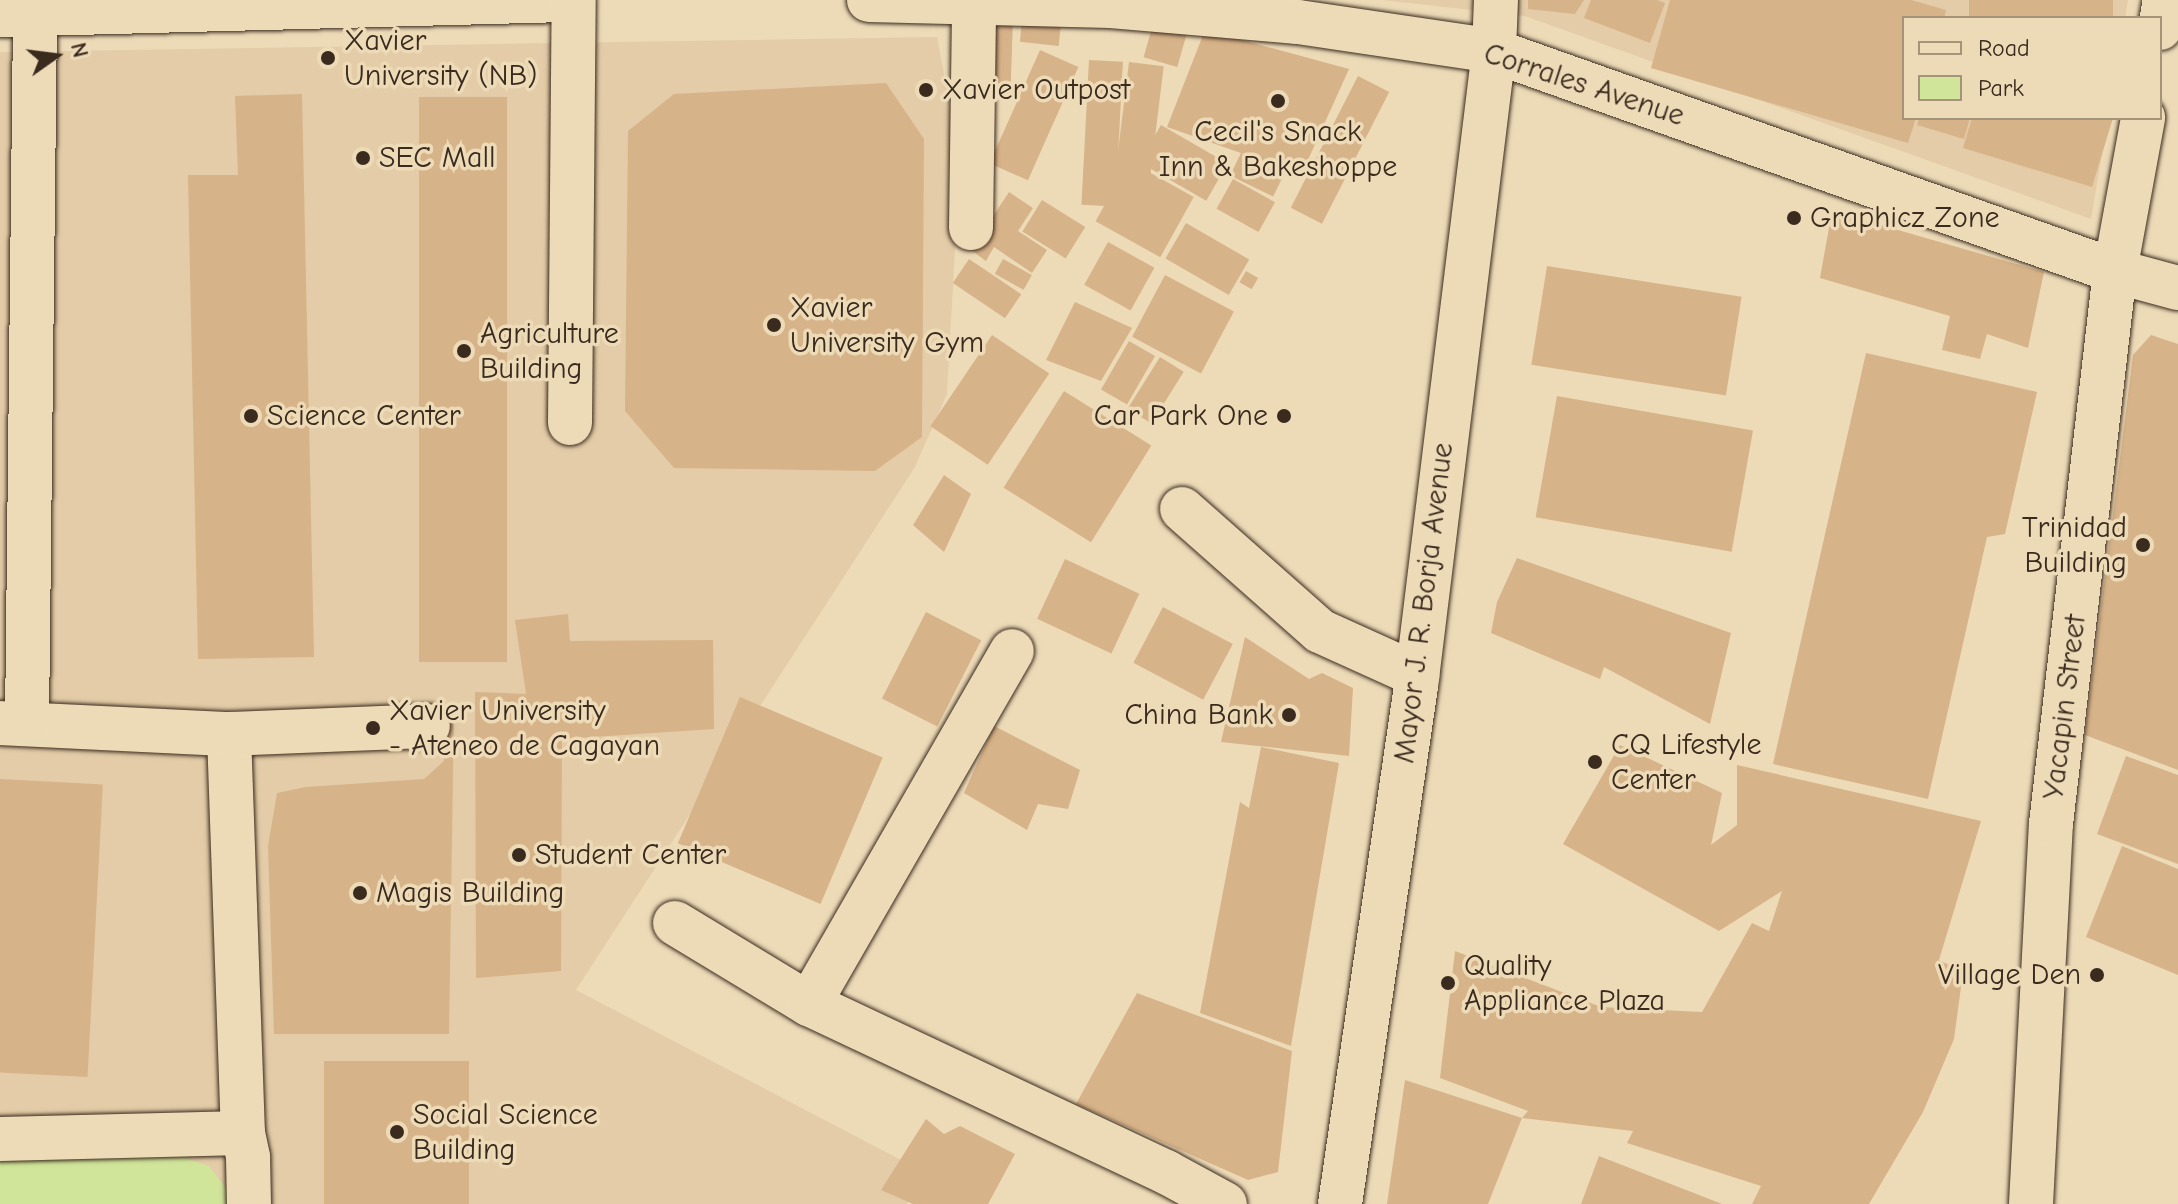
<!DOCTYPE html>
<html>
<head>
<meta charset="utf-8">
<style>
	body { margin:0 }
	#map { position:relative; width:2178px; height:1204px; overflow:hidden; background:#eddbb8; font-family:"Comic Neue",sans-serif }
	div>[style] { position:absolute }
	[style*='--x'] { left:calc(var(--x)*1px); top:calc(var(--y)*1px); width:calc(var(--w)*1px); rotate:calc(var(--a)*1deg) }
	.built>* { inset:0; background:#e3cca7 }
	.green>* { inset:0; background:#d0e59a }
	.building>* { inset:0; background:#d7b389; transform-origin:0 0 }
	.roads { filter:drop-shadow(0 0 2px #3b2a1e) drop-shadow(0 0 2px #3b2a1e) }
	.minor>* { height:44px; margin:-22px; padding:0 22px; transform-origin:22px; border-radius:22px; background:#eddbb8 }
	.major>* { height:44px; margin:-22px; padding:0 22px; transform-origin:22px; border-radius:22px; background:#eddbb8 }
	.dots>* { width:22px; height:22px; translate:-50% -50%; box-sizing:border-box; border:4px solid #eddbb8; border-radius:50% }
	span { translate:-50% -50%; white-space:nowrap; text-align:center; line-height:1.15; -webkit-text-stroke:7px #eddbb8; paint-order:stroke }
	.poi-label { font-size:30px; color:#3b2a1e }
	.left { translate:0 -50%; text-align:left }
	.right { translate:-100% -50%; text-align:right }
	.street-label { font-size:30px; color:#3b2a1e }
	.legend { position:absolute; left:1902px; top:16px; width:260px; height:104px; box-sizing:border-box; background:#eddbb8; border:2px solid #a6947a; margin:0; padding:10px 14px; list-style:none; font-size:24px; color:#3b2a1e }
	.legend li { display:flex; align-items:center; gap:16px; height:40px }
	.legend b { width:40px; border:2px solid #a6947a }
	.north { position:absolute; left:16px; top:16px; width:80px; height:80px; -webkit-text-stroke:6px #eddbb8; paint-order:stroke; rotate:76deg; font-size:22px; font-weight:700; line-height:32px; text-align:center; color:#3b2a1e }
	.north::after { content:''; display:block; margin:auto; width:28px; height:36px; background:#3b2a1e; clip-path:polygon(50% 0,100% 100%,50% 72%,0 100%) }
</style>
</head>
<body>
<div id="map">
	<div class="built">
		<div style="clip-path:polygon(1382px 0,2128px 0,2125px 18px,1904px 18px,1904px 118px,2108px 118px,2091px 219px,1525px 16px)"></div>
		<div style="clip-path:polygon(937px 37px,960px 158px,947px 394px,915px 467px,576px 990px,924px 1172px,907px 1204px,0 1204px,0 52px)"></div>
	</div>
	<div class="green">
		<div style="clip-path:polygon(0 1154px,172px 1154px,209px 1166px,238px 1204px,0 1204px)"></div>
	</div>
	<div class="building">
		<div style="clip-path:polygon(1528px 0,1584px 0,1575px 14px,1528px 9px)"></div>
		<div style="clip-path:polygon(1591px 0,1657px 0,1665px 3px,1650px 43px,1584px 18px)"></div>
		<div style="clip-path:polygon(1670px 0,1911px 0,1946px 10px,1944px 18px,1904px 18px,1904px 118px,1916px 118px,1908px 143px,1651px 68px)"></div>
		<div style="left:1969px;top:0;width:144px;height:18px"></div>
		<div style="left:1023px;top:12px;width:39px;height:30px;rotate:6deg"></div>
		<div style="left:1156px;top:14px;width:35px;height:45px;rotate:16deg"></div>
		<div style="left:981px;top:19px;width:32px;height:79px;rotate:2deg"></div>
		<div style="clip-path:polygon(1205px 30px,1349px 69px,1303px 171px,1286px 169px,1167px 127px)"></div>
		<div style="left:1040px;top:50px;width:42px;height:124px;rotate:24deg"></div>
		<div style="left:1089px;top:60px;width:34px;height:145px;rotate:3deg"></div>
		<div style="left:1129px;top:62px;width:35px;height:159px;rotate:7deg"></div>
		<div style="left:1358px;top:76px;width:35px;height:148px;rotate:27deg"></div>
		<div style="clip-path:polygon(886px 83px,924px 139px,922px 437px,875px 471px,674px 468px,625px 411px,628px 131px,674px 94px)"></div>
		<div style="clip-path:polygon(302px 94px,314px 657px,198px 659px,188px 175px,238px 175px,235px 96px)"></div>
		<div style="left:419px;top:97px;width:88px;height:565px"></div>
		<div style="clip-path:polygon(1919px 118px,1970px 118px,1964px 139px,1917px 125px)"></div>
		<div style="clip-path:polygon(1972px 118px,2113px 118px,2092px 187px,1963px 148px)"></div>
		<div style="left:1161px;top:125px;width:77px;height:43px;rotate:30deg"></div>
		<div style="left:1241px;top:153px;width:48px;height:25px;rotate:26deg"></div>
		<div style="left:1129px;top:161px;width:74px;height:69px;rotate:29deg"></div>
		<div style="left:1233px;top:179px;width:48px;height:34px;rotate:29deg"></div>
		<div style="clip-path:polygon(1009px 192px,1033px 208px,1018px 231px,1047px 250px,1032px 273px,994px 247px,986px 261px,971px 250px)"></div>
		<div style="left:1042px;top:200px;width:51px;height:37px;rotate:32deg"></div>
		<div style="clip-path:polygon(1832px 211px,2044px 272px,2028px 348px,1987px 334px,1980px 359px,1942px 350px,1950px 316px,1820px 278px)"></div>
		<div style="left:1186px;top:223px;width:73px;height:41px;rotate:30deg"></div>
		<div style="left:1108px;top:242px;width:53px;height:49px;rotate:29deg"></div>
		<div style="left:969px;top:259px;width:63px;height:29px;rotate:34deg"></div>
		<div style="left:1003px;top:259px;width:33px;height:17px;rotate:29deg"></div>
		<div style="left:1547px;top:266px;width:197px;height:100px;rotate:9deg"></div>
		<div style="left:1246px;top:271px;width:14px;height:13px;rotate:30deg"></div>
		<div style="left:1165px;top:275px;width:78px;height:70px;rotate:28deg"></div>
		<div style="clip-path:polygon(1075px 302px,1132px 328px,1101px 381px,1046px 360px)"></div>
		<div style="left:992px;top:335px;width:69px;height:110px;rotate:34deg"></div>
		<div style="clip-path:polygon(2151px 335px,2178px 344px,2178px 770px,2085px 735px,2133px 355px)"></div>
		<div style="left:1129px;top:341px;width:30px;height:56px;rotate:30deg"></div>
		<div style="clip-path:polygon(1866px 353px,2037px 392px,2005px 534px,1987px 537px,1928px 799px,1773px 764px)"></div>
		<div style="left:1160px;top:357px;width:28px;height:61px;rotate:32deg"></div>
		<div style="left:1064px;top:391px;width:103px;height:114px;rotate:32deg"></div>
		<div style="left:1557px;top:396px;width:199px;height:123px;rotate:10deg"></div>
		<div style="clip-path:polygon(944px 475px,971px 494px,944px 552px,913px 525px)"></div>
		<div style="clip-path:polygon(1517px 558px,1731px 633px,1710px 724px,1604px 667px,1600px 679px,1491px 633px,1497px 602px)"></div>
		<div style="left:1065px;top:559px;width:82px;height:66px;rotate:25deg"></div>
		<div style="left:1163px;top:607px;width:79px;height:63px;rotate:28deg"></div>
		<div style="left:926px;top:612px;width:62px;height:97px;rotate:27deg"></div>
		<div style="clip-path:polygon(568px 614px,570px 641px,713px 640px,714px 729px,562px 739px,561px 971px,476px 978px,475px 692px,526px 694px,515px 620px)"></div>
		<div style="clip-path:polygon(1245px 637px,1309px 679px,1322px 673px,1353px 688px,1349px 756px,1221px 742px)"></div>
		<div style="left:740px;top:697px;width:155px;height:159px;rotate:23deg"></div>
		<div style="clip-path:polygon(454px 708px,449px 1034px,274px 1034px,268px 846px,277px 793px,306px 787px,424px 779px,444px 761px,438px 710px)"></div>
		<div style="clip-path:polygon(994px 726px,1080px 770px,1068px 809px,1038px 804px,1027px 830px,964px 793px)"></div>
		<div style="clip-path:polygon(1620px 745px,1722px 793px,1711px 845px,1737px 825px,1737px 765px,1981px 821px,1939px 960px,1963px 972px,1954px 1039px,1923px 1112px,1869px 1204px,1752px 1204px,1761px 1186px,1627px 1143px,1633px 1131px,1522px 1118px,1528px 1111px,1440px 1078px,1455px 951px,1601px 1007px,1702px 1012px,1752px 923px,1769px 931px,1782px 891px,1719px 931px,1563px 844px)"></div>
		<div style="clip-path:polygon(1261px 747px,1339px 763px,1291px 1046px,1200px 1013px,1240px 802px,1249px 808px)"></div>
		<div style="clip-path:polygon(2126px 756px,2178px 775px,2178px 864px,2097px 834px)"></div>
		<div style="left:0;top:779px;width:103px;height:293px;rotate:3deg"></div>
		<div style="clip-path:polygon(2122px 846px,2178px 869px,2178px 975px,2086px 937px)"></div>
		<div style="clip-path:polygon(1137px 993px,1292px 1051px,1278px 1172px,1248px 1180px,1076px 1104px)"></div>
		<div style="left:324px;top:1061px;width:145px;height:143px"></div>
		<div style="clip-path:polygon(1405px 1080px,1522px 1118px,1488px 1204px,1387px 1204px)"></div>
		<div style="clip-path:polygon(926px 1119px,944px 1134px,960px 1126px,1015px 1154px,988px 1204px,913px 1204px,881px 1190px)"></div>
		<div style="clip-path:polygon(1599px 1156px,1722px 1204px,1581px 1204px)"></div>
	</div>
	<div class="roads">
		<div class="minor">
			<div style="--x:869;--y:0;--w:242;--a:1.4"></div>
			<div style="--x:1111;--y:6;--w:188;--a:4.9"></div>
			<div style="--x:1298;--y:22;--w:198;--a:8.4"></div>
			<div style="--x:0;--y:15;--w:565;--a:-1.52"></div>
			<div style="--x:971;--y:228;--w:227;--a:-89.2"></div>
			<div style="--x:570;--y:423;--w:423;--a:-89.5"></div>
			<div style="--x:1182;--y:509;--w:184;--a:41.5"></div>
			<div style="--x:1320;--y:631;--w:107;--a:24.4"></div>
			<div style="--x:0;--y:723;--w:229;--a:2.8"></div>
			<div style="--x:229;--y:734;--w:399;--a:88"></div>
			<div style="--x:243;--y:1133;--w:243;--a:178.6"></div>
			<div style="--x:27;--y:723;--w:710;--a:-89.35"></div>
			<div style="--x:229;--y:734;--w:199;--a:-2.3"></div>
			<div style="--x:675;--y:923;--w:157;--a:31.2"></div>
			<div style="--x:809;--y:1004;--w:395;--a:25.2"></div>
			<div style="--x:1166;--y:1172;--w:67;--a:28.5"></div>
			<div style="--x:809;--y:1004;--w:407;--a:-60.1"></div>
			<div style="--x:243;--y:1133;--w:25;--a:78"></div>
			<div style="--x:248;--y:1157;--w:47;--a:88.8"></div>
			<div style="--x:2031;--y:1204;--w:381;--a:-87"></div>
			<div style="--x:2051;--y:824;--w:557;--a:-83.4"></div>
		</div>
		<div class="major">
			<div style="--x:2160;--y:28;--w:28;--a:-80"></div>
			<div style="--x:1494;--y:51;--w:659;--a:19.51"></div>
			<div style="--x:2115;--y:271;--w:65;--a:15.1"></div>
			<div style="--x:2115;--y:271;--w:156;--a:-79.6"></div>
			<div style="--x:1340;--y:1204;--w:524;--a:-81.65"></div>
			<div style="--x:1416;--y:686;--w:640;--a:-83"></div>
			<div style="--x:1494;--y:51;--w:51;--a:-87.8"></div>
		</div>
	</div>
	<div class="dots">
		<div style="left:328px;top:58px;background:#3b2a1e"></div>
		<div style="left:926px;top:90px;background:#3b2a1e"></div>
		<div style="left:1278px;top:101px;background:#3b2a1e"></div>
		<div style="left:363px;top:158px;background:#3b2a1e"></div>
		<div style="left:1794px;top:218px;background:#3b2a1e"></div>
		<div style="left:774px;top:325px;background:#3b2a1e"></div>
		<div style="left:464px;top:351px;background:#3b2a1e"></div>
		<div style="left:251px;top:416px;background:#3b2a1e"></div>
		<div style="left:1284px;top:416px;background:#3b2a1e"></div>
		<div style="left:2143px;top:545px;background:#3b2a1e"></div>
		<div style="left:1289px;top:715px;background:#3b2a1e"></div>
		<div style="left:373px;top:728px;background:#3b2a1e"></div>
		<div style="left:1595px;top:762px;background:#3b2a1e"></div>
		<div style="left:519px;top:855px;background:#3b2a1e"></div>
		<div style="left:360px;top:893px;background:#3b2a1e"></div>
		<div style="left:2097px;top:975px;background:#3b2a1e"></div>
		<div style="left:1448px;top:983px;background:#3b2a1e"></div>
		<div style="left:397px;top:1132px;background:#3b2a1e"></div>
	</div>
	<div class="poi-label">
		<span class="left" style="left:344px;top:58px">Xavier<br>University (NB)</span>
		<span class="left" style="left:942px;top:90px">Xavier Outpost</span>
		<span style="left:1278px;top:149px">Cecil's Snack<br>Inn &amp; Bakeshoppe</span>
		<span class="left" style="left:379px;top:158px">SEC Mall</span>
		<span class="left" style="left:1810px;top:218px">Graphicz Zone</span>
		<span class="left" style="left:790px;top:325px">Xavier<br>University Gym</span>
		<span class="left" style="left:480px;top:351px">Agriculture<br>Building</span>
		<span class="left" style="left:267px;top:416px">Science Center</span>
		<span class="right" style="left:1268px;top:416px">Car Park One</span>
		<span class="right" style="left:2127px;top:545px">Trinidad<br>Building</span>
		<span class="left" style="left:389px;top:728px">Xavier University<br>- Ateneo de Cagayan</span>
		<span class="right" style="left:1273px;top:715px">China Bank</span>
		<span class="left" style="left:1611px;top:762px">CQ Lifestyle<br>Center</span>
		<span class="left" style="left:535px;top:855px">Student Center</span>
		<span class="left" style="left:376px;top:893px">Magis Building</span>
		<span class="left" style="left:1464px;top:983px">Quality<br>Appliance Plaza</span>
		<span class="right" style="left:2081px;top:975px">Village Den</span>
		<span class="left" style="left:413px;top:1132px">Social Science<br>Building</span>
	</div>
	<div class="street-label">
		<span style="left:1584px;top:85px;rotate:18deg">Corrales Avenue</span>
		<span style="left:1424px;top:603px;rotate:-83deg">Mayor J. R. Borja Avenue</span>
		<span style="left:2065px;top:707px;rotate:-83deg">Yacapin Street</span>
	</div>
	<ul class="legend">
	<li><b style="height:10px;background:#eddbb8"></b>Road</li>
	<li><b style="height:22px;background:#d0e59a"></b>Park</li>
	</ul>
	<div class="north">N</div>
</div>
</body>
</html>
